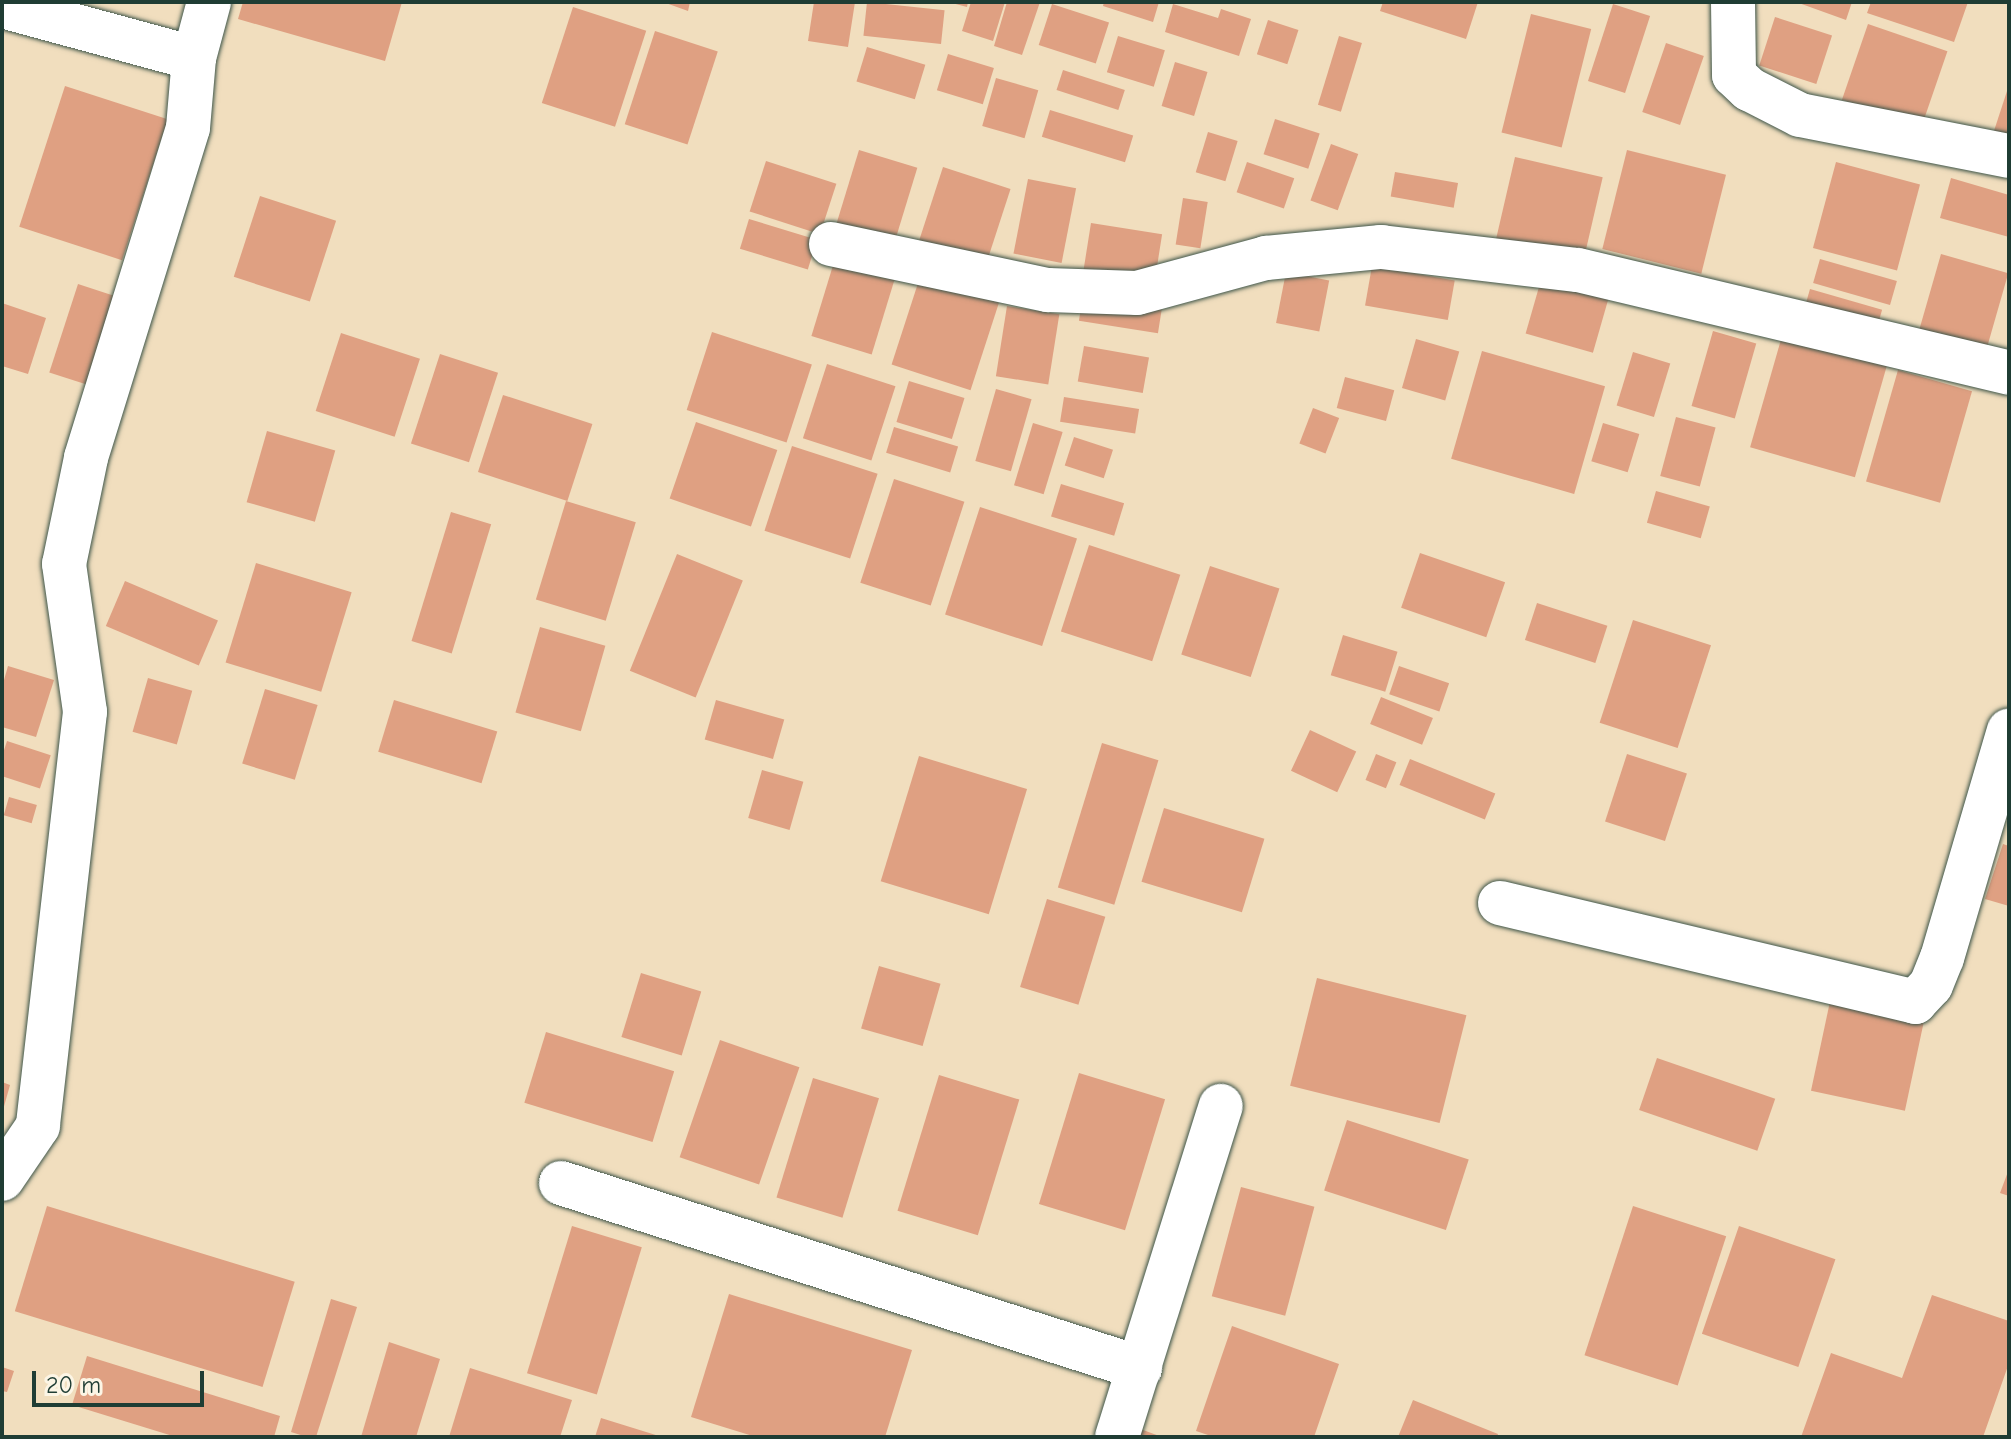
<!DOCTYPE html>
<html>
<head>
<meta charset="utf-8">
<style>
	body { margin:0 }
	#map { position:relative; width:2011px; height:1439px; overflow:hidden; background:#f1debe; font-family:"Comic Neue",sans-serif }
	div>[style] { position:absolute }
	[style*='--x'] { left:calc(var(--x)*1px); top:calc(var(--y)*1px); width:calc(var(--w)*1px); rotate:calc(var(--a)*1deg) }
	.building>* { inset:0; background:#dfa082; transform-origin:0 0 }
	.roads { filter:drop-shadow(0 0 2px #3e5549) drop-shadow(0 0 2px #3e5549) }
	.minor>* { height:44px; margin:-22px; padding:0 22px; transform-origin:22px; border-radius:22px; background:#fff }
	span { translate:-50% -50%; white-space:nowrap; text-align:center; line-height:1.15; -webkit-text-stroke:6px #fcf5e5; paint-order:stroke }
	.frame { position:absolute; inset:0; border:4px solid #1f3d34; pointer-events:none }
	.scale { position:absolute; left:32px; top:1371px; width:172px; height:36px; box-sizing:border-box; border:4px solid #1f3d34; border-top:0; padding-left:10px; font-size:24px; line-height:28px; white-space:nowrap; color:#1f3d34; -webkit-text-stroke:6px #fcf5e5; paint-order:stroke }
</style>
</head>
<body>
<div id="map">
	<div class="building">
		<div style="clip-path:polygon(243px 2px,402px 2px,385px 61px,238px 19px)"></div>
		<div style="clip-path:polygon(663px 2px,690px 2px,688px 11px)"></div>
		<div style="clip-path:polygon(814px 2px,855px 2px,848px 47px,808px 41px)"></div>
		<div style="left:867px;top:2px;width:78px;height:34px;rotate:6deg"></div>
		<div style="clip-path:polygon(948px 2px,968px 2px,967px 7px)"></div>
		<div style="clip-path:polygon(971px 2px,1005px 2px,993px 41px,962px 31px)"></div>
		<div style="clip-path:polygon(1007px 2px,1040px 2px,1022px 55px,994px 46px)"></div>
		<div style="clip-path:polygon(1104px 2px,1159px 2px,1153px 22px,1103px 6px)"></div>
		<div style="clip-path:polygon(1383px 2px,1478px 2px,1466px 39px,1380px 11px)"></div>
		<div style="clip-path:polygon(1796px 2px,1852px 2px,1846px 20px)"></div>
		<div style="clip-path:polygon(1871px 2px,1968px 2px,1954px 42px,1867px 13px)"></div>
		<div style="left:1052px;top:4px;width:60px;height:43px;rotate:18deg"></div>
		<div style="clip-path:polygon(1173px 4px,1218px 18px,1221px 9px,1251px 19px,1239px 56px,1165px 32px)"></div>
		<div style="left:1613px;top:4px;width:39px;height:81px;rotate:18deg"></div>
		<div style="left:573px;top:7px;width:77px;height:101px;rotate:18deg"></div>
		<div style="left:1531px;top:14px;width:62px;height:122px;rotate:14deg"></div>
		<div style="left:1775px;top:17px;width:60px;height:51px;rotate:18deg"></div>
		<div style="left:1268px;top:20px;width:32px;height:36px;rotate:18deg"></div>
		<div style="left:1868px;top:24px;width:84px;height:80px;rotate:19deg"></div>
		<div style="left:655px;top:31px;width:66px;height:98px;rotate:18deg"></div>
		<div style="left:1118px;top:36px;width:49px;height:38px;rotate:17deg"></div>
		<div style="left:1339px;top:36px;width:24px;height:72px;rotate:17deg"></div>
		<div style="left:1666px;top:43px;width:40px;height:73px;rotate:19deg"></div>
		<div style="left:867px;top:47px;width:61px;height:36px;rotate:17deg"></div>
		<div style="left:948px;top:54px;width:48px;height:38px;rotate:17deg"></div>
		<div style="left:1175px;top:62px;width:34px;height:46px;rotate:17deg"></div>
		<div style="left:1063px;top:70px;width:65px;height:21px;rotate:18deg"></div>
		<div style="left:996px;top:78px;width:44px;height:50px;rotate:16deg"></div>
		<div style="left:65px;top:86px;width:108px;height:148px;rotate:18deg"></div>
		<div style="clip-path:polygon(2008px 88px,2009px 88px,2009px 143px,1992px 137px)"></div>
		<div style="left:1050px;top:110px;width:87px;height:28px;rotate:17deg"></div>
		<div style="left:1275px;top:119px;width:47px;height:37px;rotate:18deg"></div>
		<div style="left:1208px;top:132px;width:31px;height:42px;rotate:17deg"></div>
		<div style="left:1331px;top:144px;width:29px;height:60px;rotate:20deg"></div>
		<div style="left:859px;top:150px;width:61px;height:86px;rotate:17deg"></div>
		<div style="left:1627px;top:150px;width:102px;height:102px;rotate:14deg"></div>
		<div style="left:1515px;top:157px;width:90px;height:88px;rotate:13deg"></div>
		<div style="left:766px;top:161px;width:74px;height:53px;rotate:18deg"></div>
		<div style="left:1247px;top:162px;width:50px;height:32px;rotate:19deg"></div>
		<div style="left:1836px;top:162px;width:87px;height:89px;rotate:15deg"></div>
		<div style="left:943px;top:167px;width:71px;height:83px;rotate:18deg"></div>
		<div style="left:1395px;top:172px;width:64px;height:25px;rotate:10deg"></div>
		<div style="clip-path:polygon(1951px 178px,2009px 195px,2009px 237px,1940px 218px)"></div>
		<div style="left:1028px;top:179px;width:49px;height:76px;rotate:11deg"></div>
		<div style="left:260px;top:196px;width:80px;height:85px;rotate:18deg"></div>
		<div style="left:1183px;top:198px;width:25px;height:47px;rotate:9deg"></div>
		<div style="left:749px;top:219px;width:71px;height:31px;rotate:17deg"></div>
		<div style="left:1091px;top:223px;width:72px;height:51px;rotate:9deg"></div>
		<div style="left:838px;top:249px;width:63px;height:91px;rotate:17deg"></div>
		<div style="left:1941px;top:254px;width:70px;height:89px;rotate:16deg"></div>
		<div style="left:1820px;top:259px;width:80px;height:25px;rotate:16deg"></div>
		<div style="left:1372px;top:266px;width:84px;height:40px;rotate:10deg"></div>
		<div style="left:1286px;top:272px;width:44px;height:52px;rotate:11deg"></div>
		<div style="left:1543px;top:273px;width:70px;height:63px;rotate:16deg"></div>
		<div style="left:920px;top:277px;width:83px;height:92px;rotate:18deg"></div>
		<div style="left:78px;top:284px;width:45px;height:93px;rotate:18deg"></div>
		<div style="left:1810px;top:289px;width:75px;height:31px;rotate:16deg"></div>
		<div style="left:1083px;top:295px;width:80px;height:26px;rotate:9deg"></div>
		<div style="clip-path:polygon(2px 303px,46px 318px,28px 374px,2px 366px)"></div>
		<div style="left:1007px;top:306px;width:53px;height:71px;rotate:9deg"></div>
		<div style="left:1784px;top:329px;width:109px;height:123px;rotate:16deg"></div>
		<div style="left:1713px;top:331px;width:45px;height:78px;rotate:16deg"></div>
		<div style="left:712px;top:332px;width:105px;height:82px;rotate:18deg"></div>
		<div style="left:341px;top:333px;width:83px;height:82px;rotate:18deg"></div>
		<div style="left:1416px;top:339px;width:45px;height:51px;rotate:16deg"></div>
		<div style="left:1084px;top:346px;width:66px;height:36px;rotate:10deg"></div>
		<div style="left:1482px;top:351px;width:128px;height:112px;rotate:16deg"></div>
		<div style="left:1633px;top:352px;width:39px;height:56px;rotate:17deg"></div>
		<div style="left:440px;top:354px;width:61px;height:94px;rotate:18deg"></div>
		<div style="left:827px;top:364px;width:72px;height:78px;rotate:18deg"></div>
		<div style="left:1898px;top:370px;width:77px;height:116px;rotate:16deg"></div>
		<div style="left:1345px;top:377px;width:51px;height:32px;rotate:15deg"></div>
		<div style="left:909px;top:381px;width:58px;height:43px;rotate:17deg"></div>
		<div style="left:996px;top:389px;width:37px;height:75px;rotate:16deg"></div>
		<div style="left:503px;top:395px;width:94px;height:81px;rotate:18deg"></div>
		<div style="left:1064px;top:397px;width:76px;height:25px;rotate:9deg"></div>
		<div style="left:1313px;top:408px;width:28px;height:38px;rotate:21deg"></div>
		<div style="left:1676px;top:417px;width:41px;height:61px;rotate:15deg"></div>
		<div style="left:696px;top:422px;width:86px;height:81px;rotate:19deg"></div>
		<div style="left:1033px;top:423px;width:31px;height:65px;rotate:17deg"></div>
		<div style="left:1603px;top:423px;width:38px;height:40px;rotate:17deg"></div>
		<div style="left:894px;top:427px;width:67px;height:27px;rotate:17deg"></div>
		<div style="left:267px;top:431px;width:71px;height:74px;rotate:16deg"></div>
		<div style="left:1074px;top:437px;width:41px;height:30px;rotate:18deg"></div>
		<div style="left:792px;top:446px;width:90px;height:89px;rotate:18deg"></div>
		<div style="left:894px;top:479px;width:74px;height:109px;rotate:18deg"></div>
		<div style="left:1061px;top:484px;width:66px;height:34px;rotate:17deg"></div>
		<div style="left:1656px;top:491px;width:56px;height:33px;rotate:16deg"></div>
		<div style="left:566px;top:501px;width:73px;height:103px;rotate:17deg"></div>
		<div style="left:980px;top:507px;width:102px;height:113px;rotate:18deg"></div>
		<div style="left:451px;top:512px;width:42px;height:135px;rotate:17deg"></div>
		<div style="left:1089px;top:545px;width:96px;height:91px;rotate:18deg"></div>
		<div style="left:1420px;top:553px;width:90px;height:58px;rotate:19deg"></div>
		<div style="left:677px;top:554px;width:71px;height:126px;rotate:22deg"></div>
		<div style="left:256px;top:563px;width:100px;height:104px;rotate:17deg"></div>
		<div style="left:1210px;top:566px;width:73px;height:93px;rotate:18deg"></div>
		<div style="left:125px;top:581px;width:101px;height:49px;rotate:23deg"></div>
		<div style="left:1537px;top:603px;width:74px;height:39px;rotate:18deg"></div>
		<div style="left:1633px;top:620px;width:82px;height:108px;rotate:18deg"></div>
		<div style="left:540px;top:627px;width:68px;height:89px;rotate:16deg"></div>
		<div style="left:1343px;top:635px;width:57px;height:42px;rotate:17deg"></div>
		<div style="clip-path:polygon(8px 666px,54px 680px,36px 737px,2px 727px,2px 687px)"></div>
		<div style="left:1399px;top:666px;width:53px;height:30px;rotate:19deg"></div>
		<div style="left:148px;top:678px;width:46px;height:56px;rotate:16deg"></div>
		<div style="left:265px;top:689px;width:55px;height:78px;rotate:17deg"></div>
		<div style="left:1381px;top:697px;width:56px;height:29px;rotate:22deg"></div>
		<div style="left:394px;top:700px;width:108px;height:54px;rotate:17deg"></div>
		<div style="left:716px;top:700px;width:71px;height:41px;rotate:16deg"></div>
		<div style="left:1310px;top:730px;width:51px;height:45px;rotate:25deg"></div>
		<div style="left:7px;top:741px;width:46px;height:35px;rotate:18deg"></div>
		<div style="left:1102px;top:743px;width:59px;height:151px;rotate:17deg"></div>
		<div style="left:1376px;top:754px;width:22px;height:28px;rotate:22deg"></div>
		<div style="left:1627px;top:754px;width:63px;height:71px;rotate:18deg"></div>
		<div style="left:919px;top:756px;width:113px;height:131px;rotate:17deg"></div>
		<div style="left:1410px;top:759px;width:92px;height:28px;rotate:22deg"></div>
		<div style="left:762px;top:770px;width:43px;height:50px;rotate:16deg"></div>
		<div style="left:9px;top:797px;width:29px;height:19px;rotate:16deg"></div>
		<div style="left:1164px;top:808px;width:105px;height:77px;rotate:17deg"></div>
		<div style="clip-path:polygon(2003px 844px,2009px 846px,2009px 906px,1985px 899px)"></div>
		<div style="left:1047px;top:899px;width:61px;height:92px;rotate:17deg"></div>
		<div style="left:879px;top:966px;width:64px;height:65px;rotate:16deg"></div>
		<div style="left:641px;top:973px;width:63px;height:67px;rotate:17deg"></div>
		<div style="left:1317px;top:978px;width:154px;height:111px;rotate:14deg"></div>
		<div style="left:1832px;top:992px;width:96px;height:101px;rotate:12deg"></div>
		<div style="left:546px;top:1032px;width:134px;height:74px;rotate:17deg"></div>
		<div style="left:720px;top:1040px;width:84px;height:124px;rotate:19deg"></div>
		<div style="left:1657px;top:1058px;width:125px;height:55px;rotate:19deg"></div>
		<div style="left:1079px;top:1073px;width:90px;height:137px;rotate:17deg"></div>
		<div style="left:939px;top:1075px;width:84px;height:142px;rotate:17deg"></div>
		<div style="left:813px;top:1078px;width:69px;height:125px;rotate:17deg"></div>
		<div style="clip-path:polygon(2px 1082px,10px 1085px,3px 1110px,2px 1110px)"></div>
		<div style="left:1347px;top:1120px;width:128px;height:74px;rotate:18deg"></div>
		<div style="clip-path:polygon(2009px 1169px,2009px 1196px,2000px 1193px)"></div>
		<div style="left:1241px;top:1187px;width:76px;height:113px;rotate:15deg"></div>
		<div style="left:47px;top:1206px;width:259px;height:110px;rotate:17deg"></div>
		<div style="left:1633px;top:1206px;width:98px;height:157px;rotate:18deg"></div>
		<div style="left:572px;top:1226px;width:73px;height:154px;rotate:17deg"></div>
		<div style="left:1739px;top:1226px;width:102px;height:114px;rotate:19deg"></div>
		<div style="clip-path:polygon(729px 1294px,912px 1350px,885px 1437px,756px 1437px,691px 1417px)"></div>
		<div style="clip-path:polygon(1932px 1295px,2009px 1321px,2009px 1363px,1983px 1437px,1801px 1437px,1831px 1353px,1902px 1378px)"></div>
		<div style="clip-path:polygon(331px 1299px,357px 1307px,316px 1437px,307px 1437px,291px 1432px)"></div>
		<div style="clip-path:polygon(1232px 1326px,1339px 1364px,1314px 1437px,1214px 1437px,1196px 1431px)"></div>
		<div style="clip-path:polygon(389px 1342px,440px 1359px,416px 1437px,361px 1437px)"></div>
		<div style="clip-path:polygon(87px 1356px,280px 1416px,274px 1437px,176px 1437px,72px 1405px)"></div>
		<div style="clip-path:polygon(2px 1367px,14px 1371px,7px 1392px,2px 1391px)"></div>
		<div style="clip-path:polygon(470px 1368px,572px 1400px,560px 1437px,449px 1437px)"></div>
		<div style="clip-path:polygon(1413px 1400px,1498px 1434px,1497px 1437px,1398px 1437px)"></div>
		<div style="clip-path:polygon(601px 1418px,659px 1436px,659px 1437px,595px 1437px)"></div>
		<div style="clip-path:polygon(1135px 1427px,1162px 1437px,1131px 1437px)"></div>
	</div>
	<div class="roads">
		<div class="minor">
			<div style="--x:1733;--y:2;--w:73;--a:89.2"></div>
			<div style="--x:1734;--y:75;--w:21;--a:43"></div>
			<div style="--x:1749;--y:89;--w:57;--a:27"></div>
			<div style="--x:1800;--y:115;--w:213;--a:11.1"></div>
			<div style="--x:2;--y:6;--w:199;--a:15.2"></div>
			<div style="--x:194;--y:58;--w:70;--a:94.9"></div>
			<div style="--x:188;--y:128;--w:345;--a:107.2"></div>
			<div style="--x:86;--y:458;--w:108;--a:101.7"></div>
			<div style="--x:64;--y:564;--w:149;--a:81.9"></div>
			<div style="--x:85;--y:712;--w:417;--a:96.5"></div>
			<div style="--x:38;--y:1126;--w:64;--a:124.2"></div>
			<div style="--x:194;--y:58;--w:58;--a:-75"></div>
			<div style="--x:831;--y:244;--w:222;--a:12"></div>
			<div style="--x:1048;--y:290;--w:89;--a:1.9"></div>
			<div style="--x:1137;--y:293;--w:134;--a:-15.2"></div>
			<div style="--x:1266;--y:258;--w:116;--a:-5.5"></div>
			<div style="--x:1381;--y:247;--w:198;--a:6.7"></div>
			<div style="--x:1578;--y:270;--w:443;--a:13.4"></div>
			<div style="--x:1500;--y:903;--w:427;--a:13.4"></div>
			<div style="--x:1915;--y:1002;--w:23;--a:-47"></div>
			<div style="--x:1931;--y:985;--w:29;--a:-68"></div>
			<div style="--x:1942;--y:958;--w:237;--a:-73.6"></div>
			<div style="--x:561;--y:1183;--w:608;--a:17.72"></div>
			<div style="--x:1117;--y:1437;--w:347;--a:-72.6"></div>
		</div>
	</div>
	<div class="frame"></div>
	<div class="scale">20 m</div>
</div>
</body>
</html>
